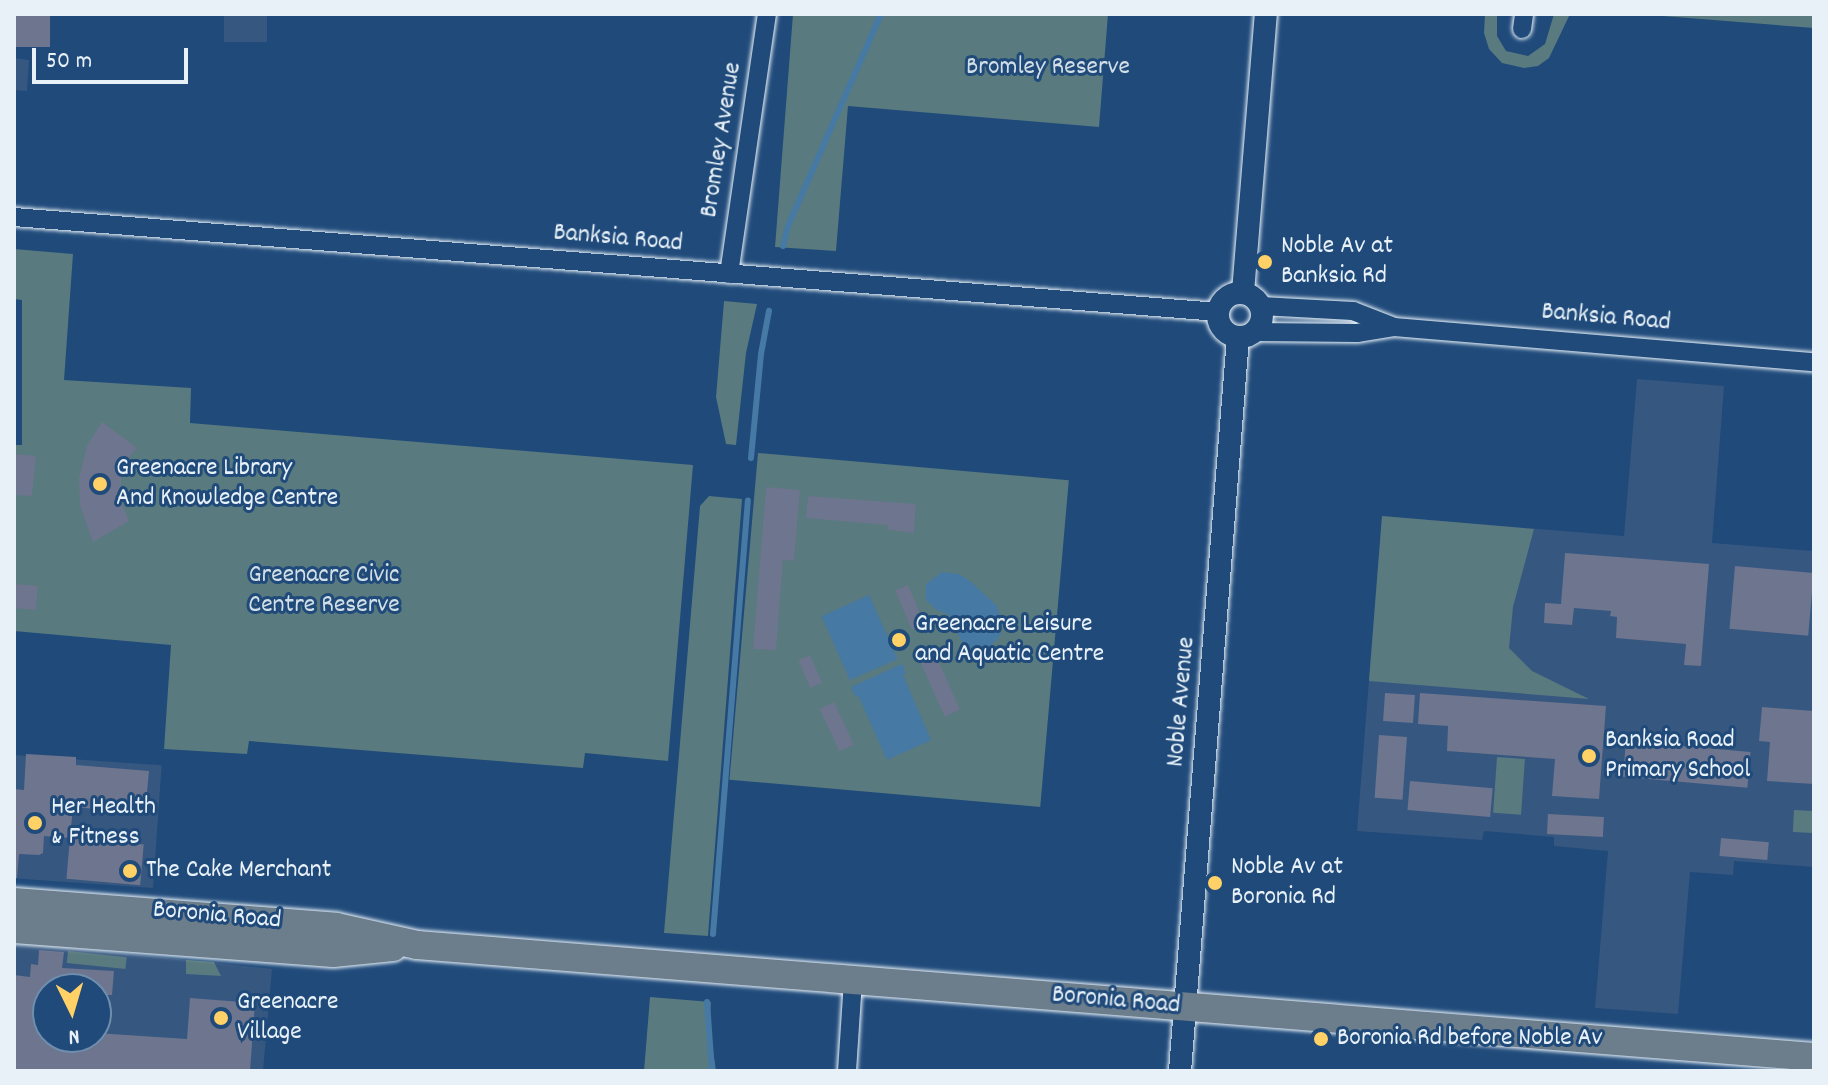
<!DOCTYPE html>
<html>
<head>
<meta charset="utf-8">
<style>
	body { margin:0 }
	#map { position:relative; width:1828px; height:1085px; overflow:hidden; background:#1f4a7a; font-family:Dekko,sans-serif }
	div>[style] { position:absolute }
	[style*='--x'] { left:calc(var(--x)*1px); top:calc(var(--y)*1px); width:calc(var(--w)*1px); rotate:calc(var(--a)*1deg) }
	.built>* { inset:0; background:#365780; transform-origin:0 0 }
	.green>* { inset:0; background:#597a7f; transform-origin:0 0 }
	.water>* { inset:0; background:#4679a3; transform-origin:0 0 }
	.stream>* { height:6px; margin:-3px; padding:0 3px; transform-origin:3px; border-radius:3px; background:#4679a3 }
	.building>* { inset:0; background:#6d758f; transform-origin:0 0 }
	.roads { filter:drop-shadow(0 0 2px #e8f1f8) drop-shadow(0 0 2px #e8f1f8) }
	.minor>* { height:18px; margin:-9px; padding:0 9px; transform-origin:9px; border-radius:9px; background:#1f4a7a }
	.tertiary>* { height:22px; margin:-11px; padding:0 11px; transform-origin:11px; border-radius:11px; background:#1f4a7a }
	.tertiary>.ring { margin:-11px; padding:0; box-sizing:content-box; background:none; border:22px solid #1f4a7a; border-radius:50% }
	.primary>* { height:28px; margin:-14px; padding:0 14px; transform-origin:14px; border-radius:14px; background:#6c7d8c }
	.dots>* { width:22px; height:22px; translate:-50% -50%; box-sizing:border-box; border:4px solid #1f4a7a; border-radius:50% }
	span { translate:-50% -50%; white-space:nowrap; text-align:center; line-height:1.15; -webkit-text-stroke:6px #1f4a7a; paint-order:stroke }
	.park-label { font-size:26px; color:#d3dfe6 }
	.street-label { font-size:26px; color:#e8f1f8 }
	.poi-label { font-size:26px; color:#e8f1f8 }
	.left { translate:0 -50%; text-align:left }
	.frame { position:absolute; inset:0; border:16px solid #e8f1f8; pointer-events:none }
	.north { position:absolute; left:32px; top:973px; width:80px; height:80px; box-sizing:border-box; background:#1f4a7a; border:2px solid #6f8dac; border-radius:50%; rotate:175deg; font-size:22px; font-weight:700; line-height:32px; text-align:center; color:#e8f1f8 }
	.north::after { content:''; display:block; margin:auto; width:28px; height:36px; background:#ffd166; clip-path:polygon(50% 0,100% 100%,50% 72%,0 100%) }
	.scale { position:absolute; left:32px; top:48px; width:156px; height:36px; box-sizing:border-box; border:4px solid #e8f1f8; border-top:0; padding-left:10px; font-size:24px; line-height:28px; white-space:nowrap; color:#e8f1f8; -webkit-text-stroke:6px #1f4a7a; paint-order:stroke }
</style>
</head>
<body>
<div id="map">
	<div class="built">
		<div style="left:224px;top:14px;width:43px;height:28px"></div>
		<div style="clip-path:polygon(14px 58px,29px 60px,27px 91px,14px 90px)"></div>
		<div style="clip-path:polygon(1637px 379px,1724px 386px,1712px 543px,1814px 551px,1814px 867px,1734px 861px,1733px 875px,1690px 872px,1678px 1014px,1595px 1008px,1608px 851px,1554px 846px,1554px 837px,1484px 831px,1482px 840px,1357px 831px,1382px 516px,1624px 536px)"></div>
		<div style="left:14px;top:755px;width:148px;height:123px;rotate:4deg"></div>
		<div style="clip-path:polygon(evenodd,14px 942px,272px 969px,263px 1071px,14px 1071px,14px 942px,48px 989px,96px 989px,96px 1037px,48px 1037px,48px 989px)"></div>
	</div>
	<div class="green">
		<div style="clip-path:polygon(793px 14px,1108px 14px,1099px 127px,848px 106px,836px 251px,775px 247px)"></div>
		<div style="clip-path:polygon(1485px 14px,1497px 14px,1497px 36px,1506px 51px,1528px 56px,1545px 44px,1554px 14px,1570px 14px,1549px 58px,1538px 66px,1524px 68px,1502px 63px,1489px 49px,1484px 33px)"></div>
		<div style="clip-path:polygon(1644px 14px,1814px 16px,1814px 28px,1663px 16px)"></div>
		<div style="clip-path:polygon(14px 249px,73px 254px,64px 380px,191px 388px,190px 423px,693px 465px,668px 761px,585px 753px,583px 768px,249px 741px,247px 754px,164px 749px,171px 645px,14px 631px,14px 445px,22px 445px,22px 300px,14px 299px)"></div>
		<div style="clip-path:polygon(724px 301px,757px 304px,746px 353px,736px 445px,726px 444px,716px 397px)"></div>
		<div style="left:758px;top:453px;width:312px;height:328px;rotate:5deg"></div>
		<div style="clip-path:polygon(709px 496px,742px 499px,708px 936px,664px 933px,700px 506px)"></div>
		<div style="clip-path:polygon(1382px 516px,1534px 529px,1513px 607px,1509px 648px,1532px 671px,1589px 699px,1369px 681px)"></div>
		<div style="left:1497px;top:757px;width:28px;height:56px;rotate:4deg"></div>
		<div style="left:1794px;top:810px;width:20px;height:22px;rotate:3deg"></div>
		<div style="left:68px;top:951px;width:59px;height:12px;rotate:6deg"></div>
		<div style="clip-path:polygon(186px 960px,214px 962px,221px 976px,186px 974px)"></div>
		<div style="clip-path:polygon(650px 997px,711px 1002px,709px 1023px,716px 1071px,644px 1071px)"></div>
	</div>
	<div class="water">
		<div style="clip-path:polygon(942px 572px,959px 574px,971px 582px,997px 606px,1002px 627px,1000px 636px,990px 646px,974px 649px,963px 644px,948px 614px,937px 610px,926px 600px,926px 584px)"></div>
		<div style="left:869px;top:595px;width:70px;height:52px;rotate:66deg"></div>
		<div style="clip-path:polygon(902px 664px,906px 673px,903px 675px,931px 740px,887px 760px,858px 695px,855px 696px,851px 687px)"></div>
	</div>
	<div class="stream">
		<div style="--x:783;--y:246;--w:21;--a:-76"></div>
		<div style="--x:788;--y:226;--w:232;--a:-66.3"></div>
		<div style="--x:751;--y:458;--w:104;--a:-84.5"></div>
		<div style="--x:761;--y:354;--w:44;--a:-79.5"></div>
		<div style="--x:713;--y:934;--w:435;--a:-85.4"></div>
		<div style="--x:707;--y:1002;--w:69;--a:85.9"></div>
	</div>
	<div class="building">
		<div style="left:14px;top:14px;width:36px;height:33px"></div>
		<div style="clip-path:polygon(102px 422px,137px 448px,125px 462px,121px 481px,121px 502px,129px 521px,93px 542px,80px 506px,79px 479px,87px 446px)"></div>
		<div style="clip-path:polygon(14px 454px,36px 456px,32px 496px,14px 495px)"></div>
		<div style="clip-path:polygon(766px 487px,800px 490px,794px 561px,783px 560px,776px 650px,753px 649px)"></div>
		<div style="clip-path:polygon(808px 496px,916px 504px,914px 533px,888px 530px,888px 525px,806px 518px)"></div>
		<div style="clip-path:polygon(1565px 553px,1709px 564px,1701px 666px,1684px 665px,1686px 644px,1616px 638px,1617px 617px,1610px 616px,1611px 611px,1574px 608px,1572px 625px,1544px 623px,1545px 603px,1561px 604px)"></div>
		<div style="left:1735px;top:566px;width:79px;height:63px;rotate:5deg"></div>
		<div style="left:14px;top:584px;width:24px;height:24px;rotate:5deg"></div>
		<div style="left:908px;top:585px;width:43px;height:14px;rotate:67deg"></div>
		<div style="left:934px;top:651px;width:64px;height:17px;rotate:66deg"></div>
		<div style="left:810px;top:655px;width:30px;height:13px;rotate:66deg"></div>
		<div style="left:1385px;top:693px;width:30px;height:28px;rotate:4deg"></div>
		<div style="clip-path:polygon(1420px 693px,1606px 706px,1599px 799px,1552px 796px,1555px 759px,1447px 751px,1448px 726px,1418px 724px)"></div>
		<div style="left:834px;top:702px;width:47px;height:16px;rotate:65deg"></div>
		<div style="clip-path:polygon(1762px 707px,1814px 711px,1814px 784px,1767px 781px,1770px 742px,1759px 741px)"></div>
		<div style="left:1379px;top:735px;width:28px;height:63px;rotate:4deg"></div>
		<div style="left:1626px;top:741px;width:125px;height:36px;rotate:5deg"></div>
		<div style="clip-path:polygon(26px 754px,76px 757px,76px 765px,149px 771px,145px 813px,73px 807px,70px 838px,44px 836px,43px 853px,39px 855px,19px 854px,17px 878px,14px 878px,14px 789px,24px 790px)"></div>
		<div style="left:1410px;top:781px;width:83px;height:29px;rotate:5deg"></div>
		<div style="left:1548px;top:814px;width:56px;height:20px;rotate:3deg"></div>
		<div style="left:70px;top:838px;width:74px;height:41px;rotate:5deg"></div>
		<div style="left:1721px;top:838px;width:48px;height:18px;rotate:5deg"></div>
		<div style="clip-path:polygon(39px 950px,64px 952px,62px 968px,114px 971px,112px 995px,100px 995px,98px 1015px,96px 989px,48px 989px,48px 1037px,96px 1037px,96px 1033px,187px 1039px,190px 998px,255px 1003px,250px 1071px,14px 1071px,14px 975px,30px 977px,31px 964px,38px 965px)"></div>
	</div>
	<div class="roads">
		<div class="minor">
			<div style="--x:1522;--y:29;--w:15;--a:-82"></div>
			<div style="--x:14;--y:217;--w:1208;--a:4.51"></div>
			<div style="--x:729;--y:274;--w:263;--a:-81.7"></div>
			<div style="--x:1261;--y:306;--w:92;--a:3.1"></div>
			<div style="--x:1353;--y:311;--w:44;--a:21.3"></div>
			<div style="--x:1256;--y:332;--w:101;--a:0.6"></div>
			<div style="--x:1357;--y:333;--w:37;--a:-9"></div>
			<div style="--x:1394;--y:327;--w:421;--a:4.8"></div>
			<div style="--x:847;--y:1071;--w:91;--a:-86.2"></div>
		</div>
		<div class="tertiary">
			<div style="--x:1243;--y:292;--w:279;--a:-85.3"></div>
			<div class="ring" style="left:1218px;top:293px;width:22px;height:22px"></div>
			<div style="--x:1180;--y:1071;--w:736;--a:-85.48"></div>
		</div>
		<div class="primary">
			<div style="--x:14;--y:902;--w:323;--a:4.4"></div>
			<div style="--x:336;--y:927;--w:83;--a:12.5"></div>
			<div style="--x:417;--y:945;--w:1401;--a:4.58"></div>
			<div style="--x:14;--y:929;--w:320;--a:4.3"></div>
			<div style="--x:333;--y:953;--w:60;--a:-5.7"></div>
		</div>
	</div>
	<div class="dots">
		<div style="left:1265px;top:262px;background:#ffd166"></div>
		<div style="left:100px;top:484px;background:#ffd166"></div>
		<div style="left:899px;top:640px;background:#ffd166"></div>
		<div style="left:1589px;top:756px;background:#ffd166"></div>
		<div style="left:35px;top:823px;background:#ffd166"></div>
		<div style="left:130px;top:871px;background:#ffd166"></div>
		<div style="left:1215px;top:883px;background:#ffd166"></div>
		<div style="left:221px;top:1018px;background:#ffd166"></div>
		<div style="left:1321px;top:1039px;background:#ffd166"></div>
	</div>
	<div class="park-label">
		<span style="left:1048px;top:68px">Bromley Reserve</span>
		<span style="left:324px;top:591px">Greenacre Civic<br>Centre Reserve</span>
	</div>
	<div class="street-label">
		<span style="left:722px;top:140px;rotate:-81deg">Bromley Avenue</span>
		<span style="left:618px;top:239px;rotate:5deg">Banksia Road</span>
		<span style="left:1606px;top:318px;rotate:5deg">Banksia Road</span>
		<span style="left:1182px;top:702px;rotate:-85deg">Noble Avenue</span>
		<span style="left:217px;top:916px;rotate:5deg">Boronia Road</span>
		<span style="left:1116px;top:1001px;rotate:5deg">Boronia Road</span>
	</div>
	<div class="poi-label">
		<span class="left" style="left:1281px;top:262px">Noble Av at<br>Banksia Rd</span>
		<span class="left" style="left:116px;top:484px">Greenacre Library<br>And Knowledge Centre</span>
		<span class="left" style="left:915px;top:640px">Greenacre Leisure<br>and Aquatic Centre</span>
		<span class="left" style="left:1605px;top:756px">Banksia Road<br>Primary School</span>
		<span class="left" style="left:51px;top:823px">Her Health<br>&amp; Fitness</span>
		<span class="left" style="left:1231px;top:883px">Noble Av at<br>Boronia Rd</span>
		<span class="left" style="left:146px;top:871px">The Cake Merchant</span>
		<span class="left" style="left:237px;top:1018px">Greenacre<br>Village</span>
		<span class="left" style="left:1337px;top:1039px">Boronia Rd before Noble Av</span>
	</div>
	<div class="frame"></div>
	<div class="north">N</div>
	<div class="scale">50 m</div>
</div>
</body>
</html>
